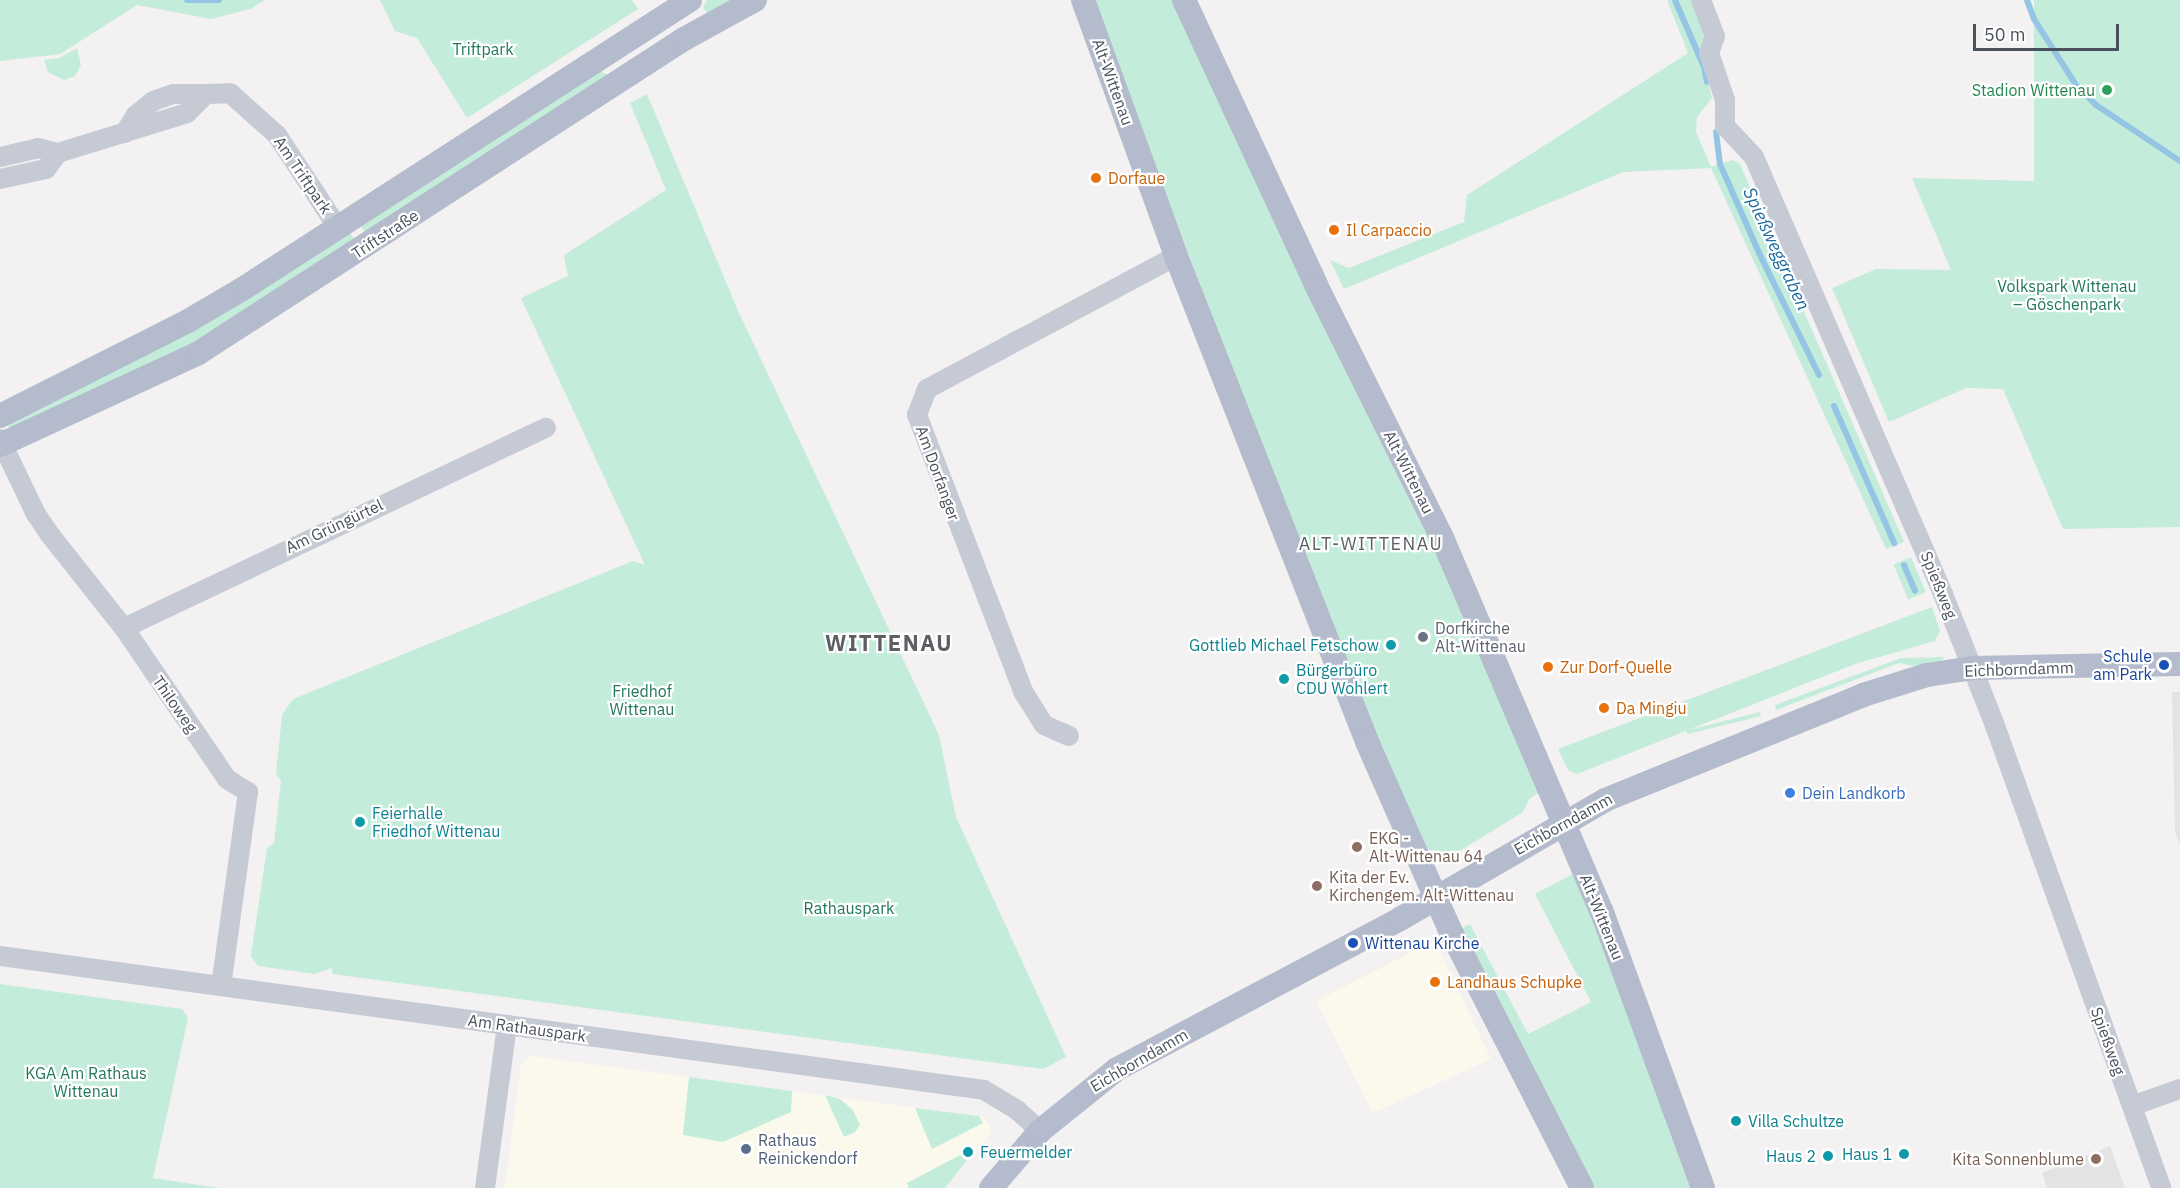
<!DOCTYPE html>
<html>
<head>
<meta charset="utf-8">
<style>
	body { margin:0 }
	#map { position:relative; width:2180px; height:1188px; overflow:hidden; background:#f3f1f1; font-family:"IBM Plex Sans",sans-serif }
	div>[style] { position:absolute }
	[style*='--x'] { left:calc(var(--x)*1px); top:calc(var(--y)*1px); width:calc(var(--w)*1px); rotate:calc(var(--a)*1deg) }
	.commercial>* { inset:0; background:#fbf9ec }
	.education>* { inset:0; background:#e4e2e2 }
	.green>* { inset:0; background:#c4ecda; transform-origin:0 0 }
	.stream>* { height:6px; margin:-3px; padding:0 3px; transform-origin:3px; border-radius:3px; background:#95c5e4 }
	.minor>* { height:20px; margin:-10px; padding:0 10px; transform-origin:10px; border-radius:10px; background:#c6cad4 }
	.major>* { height:24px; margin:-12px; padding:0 12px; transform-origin:12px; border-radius:12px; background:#b3bbcc }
	.dots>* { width:16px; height:16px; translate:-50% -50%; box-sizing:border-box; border:3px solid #fff; border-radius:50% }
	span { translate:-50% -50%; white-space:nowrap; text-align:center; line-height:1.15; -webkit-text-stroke:4.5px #fff; paint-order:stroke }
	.park-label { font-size:16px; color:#20785c }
	.street-label { font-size:16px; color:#4a505c }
	.leisure-label { font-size:16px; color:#27864d }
	.right { translate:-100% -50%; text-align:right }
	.food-label { font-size:16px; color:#c56008 }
	.left { translate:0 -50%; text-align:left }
	.worship-label { font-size:16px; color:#5b616d }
	.culture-label { font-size:16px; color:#0d838f }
	.transit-label { font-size:16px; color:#164399 }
	.shop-label { font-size:16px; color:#366cbe }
	.education-label { font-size:16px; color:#785e54 }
	.service-label { font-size:16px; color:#4e5e75 }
	.water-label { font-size:18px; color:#1a6b9f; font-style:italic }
	.neighbourhood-label { font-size:18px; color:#5e5f65; letter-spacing:1.5px }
	.district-label { font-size:22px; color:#5e5f65; font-weight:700; letter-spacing:1.5px }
	.scale { position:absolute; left:1973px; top:24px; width:146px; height:27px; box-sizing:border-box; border:3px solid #4a505c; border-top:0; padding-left:8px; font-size:18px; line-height:21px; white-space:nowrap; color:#4a505c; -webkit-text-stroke:4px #fff; paint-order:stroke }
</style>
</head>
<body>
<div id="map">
	<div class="commercial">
		<div style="clip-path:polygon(1432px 942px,1437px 945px,1491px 1059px,1373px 1113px,1316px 1001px)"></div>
		<div style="clip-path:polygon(531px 1056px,985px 1117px,992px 1132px,945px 1188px,505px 1188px,521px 1064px)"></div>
	</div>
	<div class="education">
		<div style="clip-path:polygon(2172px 692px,2180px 692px,2180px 845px,2175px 831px)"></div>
		<div style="clip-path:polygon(2110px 1146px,2125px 1188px,2047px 1188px,2042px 1173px)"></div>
	</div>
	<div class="green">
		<div style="clip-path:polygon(0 0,265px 0,250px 9px,211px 19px,137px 5px,60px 54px,0 61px)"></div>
		<div style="clip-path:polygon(380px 0,632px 0,638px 9px,467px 118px,417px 38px,395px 31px)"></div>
		<div style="clip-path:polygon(707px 0,733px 0,707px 13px,703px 7px)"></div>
		<div style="clip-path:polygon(1094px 0,1173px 0,1444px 567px,1539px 793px,1530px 798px,1523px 812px,1453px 855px,1425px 849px,1305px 566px)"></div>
		<div style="clip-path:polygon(1667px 0,1692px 0,1707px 35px,1700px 53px,1712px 98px,1697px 117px,1696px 132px,1711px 167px,1732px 160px,1740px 164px,1904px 542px,1886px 549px,1711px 168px,1623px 172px,1344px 289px,1330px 260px,1349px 268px,1464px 222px,1467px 195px,1688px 53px)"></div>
		<div style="clip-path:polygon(2034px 0,2180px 0,2180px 527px,2063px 529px,2003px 389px,1966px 388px,1889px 422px,1832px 288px,1876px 269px,1951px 270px,1912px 178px,2034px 181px)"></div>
		<div style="clip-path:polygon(77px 48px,81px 65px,75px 76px,64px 80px,48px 72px,44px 60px,59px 58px)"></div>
		<div style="clip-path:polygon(599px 70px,609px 76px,367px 235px,360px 224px)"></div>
		<div style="clip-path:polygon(647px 94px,739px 313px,939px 735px,956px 817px,1066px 1057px,1043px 1069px,332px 974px,332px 968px,315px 974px,258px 966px,251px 956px,267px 848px,274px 843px,281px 781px,276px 774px,282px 715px,293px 699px,633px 561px,645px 565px,521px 298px,568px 276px,564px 255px,666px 190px,630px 103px)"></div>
		<div style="clip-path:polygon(349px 231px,356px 242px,205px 339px,9px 429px,8px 425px)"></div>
		<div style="left:1911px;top:557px;width:38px;height:19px;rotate:67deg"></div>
		<div style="clip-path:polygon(1932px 607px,1940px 631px,1935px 641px,1855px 664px,1577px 774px,1568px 770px,1558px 749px)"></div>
		<div style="clip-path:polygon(1945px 657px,1938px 663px,1918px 667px,1899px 663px,1776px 710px,1775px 705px,1901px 658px)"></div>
		<div style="left:1760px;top:712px;width:4px;height:76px;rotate:76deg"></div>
		<div style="clip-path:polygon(1573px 874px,1597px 930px,1690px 1188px,1595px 1188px,1556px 1119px,1462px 928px,1470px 924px,1528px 1034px,1591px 1002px,1535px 894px)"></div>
		<div style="clip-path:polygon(0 984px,182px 1009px,188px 1018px,153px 1178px,219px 1188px,0 1188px)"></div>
		<div style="clip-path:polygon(689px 1077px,792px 1091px,791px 1112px,723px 1142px,683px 1135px)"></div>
		<div style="clip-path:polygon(825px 1095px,840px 1099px,853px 1110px,860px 1125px,855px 1132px,844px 1137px)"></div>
		<div style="clip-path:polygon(915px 1108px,979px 1116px,983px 1123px,932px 1149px)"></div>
		<div style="clip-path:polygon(964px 1153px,973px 1153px,945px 1188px,909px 1188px,907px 1183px)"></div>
	</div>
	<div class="stream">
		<div style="--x:187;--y:0;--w:32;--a:0"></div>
		<div style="--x:1675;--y:0;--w:73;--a:66.6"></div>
		<div style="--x:1704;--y:67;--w:15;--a:79"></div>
		<div style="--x:2027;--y:0;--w:20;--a:70"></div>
		<div style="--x:2034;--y:19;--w:78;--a:57.5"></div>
		<div style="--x:2076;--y:85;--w:28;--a:45"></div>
		<div style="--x:2096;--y:105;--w:101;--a:33.7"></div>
		<div style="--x:1716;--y:132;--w:32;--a:83"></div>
		<div style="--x:1720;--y:164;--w:97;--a:66.3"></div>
		<div style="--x:1759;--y:253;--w:136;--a:63.8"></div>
		<div style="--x:1834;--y:406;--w:150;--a:66.3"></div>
		<div style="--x:1904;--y:565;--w:28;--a:67"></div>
	</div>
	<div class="minor">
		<div style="--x:1701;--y:0;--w:39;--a:69"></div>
		<div style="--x:1715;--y:36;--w:18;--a:109"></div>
		<div style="--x:1709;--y:53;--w:50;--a:71.2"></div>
		<div style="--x:1725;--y:100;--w:26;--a:90"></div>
		<div style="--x:1725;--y:126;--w:42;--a:46.9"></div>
		<div style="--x:1754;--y:157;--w:476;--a:66.6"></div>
		<div style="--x:1943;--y:594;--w:139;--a:68.4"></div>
		<div style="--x:1994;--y:723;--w:494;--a:70.2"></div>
		<div style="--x:125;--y:133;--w:21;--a:-59"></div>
		<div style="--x:136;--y:115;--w:22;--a:-39"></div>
		<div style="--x:153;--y:101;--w:21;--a:-19"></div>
		<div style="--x:173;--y:94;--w:33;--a:0"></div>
		<div style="--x:0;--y:157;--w:39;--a:-13"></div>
		<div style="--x:38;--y:148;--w:21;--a:14"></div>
		<div style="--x:0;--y:179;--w:47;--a:-12.3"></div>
		<div style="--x:46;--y:169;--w:20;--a:-53"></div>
		<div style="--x:58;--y:153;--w:135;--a:-17.2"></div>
		<div style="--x:187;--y:113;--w:27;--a:-45"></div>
		<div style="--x:206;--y:94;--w:24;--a:-2"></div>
		<div style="--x:230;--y:93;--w:63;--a:41.8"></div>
		<div style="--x:277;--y:135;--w:111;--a:56.7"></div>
		<div style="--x:0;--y:439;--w:83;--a:64.4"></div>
		<div style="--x:36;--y:514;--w:27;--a:56"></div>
		<div style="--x:51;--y:536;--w:117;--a:51.6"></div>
		<div style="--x:124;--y:628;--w:183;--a:55.7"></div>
		<div style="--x:227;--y:779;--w:25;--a:32"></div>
		<div style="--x:248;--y:792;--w:196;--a:97.9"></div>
		<div style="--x:124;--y:628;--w:467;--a:-25.4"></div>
		<div style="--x:1069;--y:736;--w:27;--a:-156"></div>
		<div style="--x:1044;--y:725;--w:40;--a:-122"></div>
		<div style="--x:1023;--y:691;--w:296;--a:-111"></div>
		<div style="--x:917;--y:415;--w:28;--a:-69"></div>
		<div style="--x:927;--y:389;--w:282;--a:-28.1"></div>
		<div style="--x:0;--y:956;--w:993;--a:7.75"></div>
		<div style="--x:984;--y:1090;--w:39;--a:31"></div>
		<div style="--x:1017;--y:1110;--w:31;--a:42"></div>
		<div style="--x:2132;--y:1106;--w:51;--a:-19.5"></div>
		<div style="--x:485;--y:1188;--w:164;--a:-82.3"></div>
	</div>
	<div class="major">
		<div style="--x:1083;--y:0;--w:272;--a:70"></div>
		<div style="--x:1176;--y:256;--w:524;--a:68.52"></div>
		<div style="--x:1368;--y:744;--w:201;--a:66.2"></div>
		<div style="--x:1449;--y:928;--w:292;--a:62.9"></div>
		<div style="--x:1184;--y:0;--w:314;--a:65.1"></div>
		<div style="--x:1316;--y:285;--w:285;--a:63.5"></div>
		<div style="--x:1443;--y:540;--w:405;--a:66.9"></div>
		<div style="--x:1602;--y:912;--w:294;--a:69.9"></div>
		<div style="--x:0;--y:416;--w:211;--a:-26.8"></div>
		<div style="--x:188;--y:321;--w:65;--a:-30.5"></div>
		<div style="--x:244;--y:288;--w:531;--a:-32.85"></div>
		<div style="--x:0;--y:445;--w:217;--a:-24.8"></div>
		<div style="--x:197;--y:354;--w:580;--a:-32.9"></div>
		<div style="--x:684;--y:39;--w:81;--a:-28.8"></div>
		<div style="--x:991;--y:1188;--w:75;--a:-49.3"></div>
		<div style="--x:1040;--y:1131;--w:99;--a:-38.8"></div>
		<div style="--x:1117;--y:1069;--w:320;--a:-27.9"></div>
		<div style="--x:1400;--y:919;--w:237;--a:-30.1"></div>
		<div style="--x:1605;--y:800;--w:279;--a:-22.1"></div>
		<div style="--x:1863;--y:695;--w:67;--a:-17.4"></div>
		<div style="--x:1927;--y:675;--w:47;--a:-8.7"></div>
		<div style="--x:1973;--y:668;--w:207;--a:-1.1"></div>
	</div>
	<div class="dots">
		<div style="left:2107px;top:90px;background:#2e9e5b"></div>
		<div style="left:1096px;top:178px;background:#e8710a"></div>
		<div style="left:1334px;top:230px;background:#e8710a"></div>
		<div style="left:1423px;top:637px;background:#6b7280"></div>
		<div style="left:1391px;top:645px;background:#0f9aa8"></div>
		<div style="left:2164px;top:665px;background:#1a4fb4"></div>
		<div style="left:1548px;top:667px;background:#e8710a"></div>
		<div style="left:1284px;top:679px;background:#0f9aa8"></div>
		<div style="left:1604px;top:708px;background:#e8710a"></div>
		<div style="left:1790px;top:793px;background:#3f7fe0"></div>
		<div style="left:360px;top:822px;background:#0f9aa8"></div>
		<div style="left:1357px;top:847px;background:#8d6e63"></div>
		<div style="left:1317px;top:886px;background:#8d6e63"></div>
		<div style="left:1353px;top:943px;background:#1a4fb4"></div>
		<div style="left:1435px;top:982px;background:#e8710a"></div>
		<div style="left:1736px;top:1121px;background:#0f9aa8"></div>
		<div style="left:746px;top:1149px;background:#5c6f8a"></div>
		<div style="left:968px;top:1152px;background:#0f9aa8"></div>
		<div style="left:1904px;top:1154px;background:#0f9aa8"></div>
		<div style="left:1828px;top:1156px;background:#0f9aa8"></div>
		<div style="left:2096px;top:1159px;background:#8d6e63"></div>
	</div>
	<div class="park-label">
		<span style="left:483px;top:49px">Triftpark</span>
		<span style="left:2067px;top:295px">Volkspark Wittenau<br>– Göschenpark</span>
		<span style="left:642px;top:700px">Friedhof<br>Wittenau</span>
		<span style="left:849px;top:908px">Rathauspark</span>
		<span style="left:86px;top:1082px">KGA Am Rathaus<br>Wittenau</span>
	</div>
	<div class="street-label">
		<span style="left:1113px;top:82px;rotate:70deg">Alt-Wittenau</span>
		<span style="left:303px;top:175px;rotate:56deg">Am Triftpark</span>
		<span style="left:385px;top:234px;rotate:-33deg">Triftstraße</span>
		<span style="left:1409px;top:472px;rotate:63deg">Alt-Wittenau</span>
		<span style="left:938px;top:473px;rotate:70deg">Am Dorfanger</span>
		<span style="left:334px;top:526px;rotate:-25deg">Am Grüngürtel</span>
		<span style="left:1939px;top:585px;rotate:68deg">Spießweg</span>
		<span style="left:2019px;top:669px;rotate:-2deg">Eichborndamm</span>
		<span style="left:175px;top:704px;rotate:55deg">Thiloweg</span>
		<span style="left:1563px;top:824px;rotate:-29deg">Eichborndamm</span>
		<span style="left:1602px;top:917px;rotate:68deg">Alt-Wittenau</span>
		<span style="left:527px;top:1028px;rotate:8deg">Am Rathauspark</span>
		<span style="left:2108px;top:1041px;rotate:70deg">Spießweg</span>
		<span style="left:1139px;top:1060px;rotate:-30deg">Eichborndamm</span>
	</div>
	<div class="leisure-label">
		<span class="right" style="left:2095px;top:90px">Stadion Wittenau</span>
	</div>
	<div class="food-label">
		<span class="left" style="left:1108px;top:178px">Dorfaue</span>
		<span class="left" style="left:1346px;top:230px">Il Carpaccio</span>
		<span class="left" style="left:1560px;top:667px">Zur Dorf-Quelle</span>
		<span class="left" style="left:1616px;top:708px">Da Mingiu</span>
		<span class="left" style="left:1447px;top:982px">Landhaus Schupke</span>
	</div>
	<div class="worship-label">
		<span class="left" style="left:1435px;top:637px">Dorfkirche<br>Alt-Wittenau</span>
	</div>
	<div class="culture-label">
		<span class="right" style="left:1379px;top:645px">Gottlieb Michael Fetschow</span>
		<span class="left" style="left:1296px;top:679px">Bürgerbüro<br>CDU Wohlert</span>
		<span class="left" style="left:372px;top:822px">Feierhalle<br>Friedhof Wittenau</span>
		<span class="left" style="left:1748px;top:1121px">Villa Schultze</span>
		<span class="left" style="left:980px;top:1152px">Feuermelder</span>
		<span class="right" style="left:1892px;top:1154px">Haus 1</span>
		<span class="right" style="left:1816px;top:1156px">Haus 2</span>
	</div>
	<div class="transit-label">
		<span class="right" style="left:2152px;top:665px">Schule<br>am Park</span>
		<span class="left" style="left:1365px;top:943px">Wittenau Kirche</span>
	</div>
	<div class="shop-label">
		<span class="left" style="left:1802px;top:793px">Dein Landkorb</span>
	</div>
	<div class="education-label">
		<span class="left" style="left:1369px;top:847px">EKG -<br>Alt-Wittenau 64</span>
		<span class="left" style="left:1329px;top:886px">Kita der Ev.<br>Kirchengem. Alt-Wittenau</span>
		<span class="right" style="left:2084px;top:1159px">Kita Sonnenblume</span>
	</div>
	<div class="service-label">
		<span class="left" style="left:758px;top:1149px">Rathaus<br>Reinickendorf</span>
	</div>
	<div class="water-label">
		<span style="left:1776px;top:249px;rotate:65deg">Spießweggraben</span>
	</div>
	<div class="neighbourhood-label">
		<span style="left:1371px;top:544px">ALT-WITTENAU</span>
	</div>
	<div class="district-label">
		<span style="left:889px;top:643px">WITTENAU</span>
	</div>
	<div class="scale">50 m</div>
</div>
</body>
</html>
